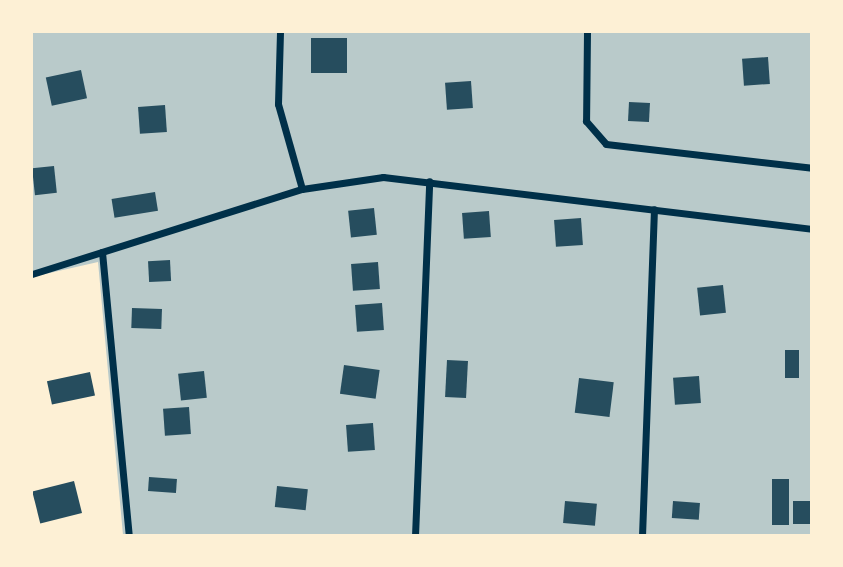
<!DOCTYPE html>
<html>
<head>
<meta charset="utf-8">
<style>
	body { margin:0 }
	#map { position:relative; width:843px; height:567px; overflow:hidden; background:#fdf0d5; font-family:Arial,sans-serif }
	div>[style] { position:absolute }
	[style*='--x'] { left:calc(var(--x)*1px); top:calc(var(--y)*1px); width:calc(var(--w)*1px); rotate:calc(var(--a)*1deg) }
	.green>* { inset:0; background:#b9caca }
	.building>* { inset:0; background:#264d5e; transform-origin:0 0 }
	.minor>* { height:7px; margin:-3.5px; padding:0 3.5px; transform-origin:3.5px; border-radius:3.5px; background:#003049 }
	span { translate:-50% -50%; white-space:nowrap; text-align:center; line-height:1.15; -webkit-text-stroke:7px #fdf0d5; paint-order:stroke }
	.frame { position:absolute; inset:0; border:33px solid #fdf0d5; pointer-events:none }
</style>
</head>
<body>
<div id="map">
	<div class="green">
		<div style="clip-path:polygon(32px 32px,811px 32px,811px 535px,123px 535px,98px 262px,32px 277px)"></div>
	</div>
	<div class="building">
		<div style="left:311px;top:38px;width:36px;height:35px"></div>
		<div style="left:768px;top:57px;width:27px;height:26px;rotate:86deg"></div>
		<div style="left:81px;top:70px;width:29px;height:36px;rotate:78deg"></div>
		<div style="left:471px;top:81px;width:27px;height:26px;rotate:86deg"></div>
		<div style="left:629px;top:102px;width:21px;height:19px;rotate:3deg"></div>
		<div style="left:165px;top:105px;width:27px;height:27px;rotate:86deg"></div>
		<div style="left:54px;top:166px;width:27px;height:22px;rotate:84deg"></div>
		<div style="left:155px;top:192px;width:19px;height:44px;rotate:81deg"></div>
		<div style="left:374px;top:208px;width:27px;height:26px;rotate:84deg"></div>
		<div style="left:489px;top:211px;width:26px;height:27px;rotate:86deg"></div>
		<div style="left:581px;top:218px;width:27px;height:27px;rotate:86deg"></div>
		<div style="left:170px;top:260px;width:21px;height:22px;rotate:87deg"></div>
		<div style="left:378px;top:262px;width:27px;height:27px;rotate:86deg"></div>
		<div style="left:723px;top:285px;width:28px;height:26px;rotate:84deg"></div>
		<div style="left:382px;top:303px;width:27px;height:27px;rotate:86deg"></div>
		<div style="left:132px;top:308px;width:30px;height:20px;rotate:2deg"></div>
		<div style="left:785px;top:350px;width:14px;height:28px"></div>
		<div style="left:447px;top:360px;width:21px;height:37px;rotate:3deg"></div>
		<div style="left:344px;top:365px;width:36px;height:29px;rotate:8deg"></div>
		<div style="left:204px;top:371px;width:27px;height:26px;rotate:84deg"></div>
		<div style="left:90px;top:372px;width:24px;height:44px;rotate:78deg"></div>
		<div style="left:699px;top:376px;width:27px;height:26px;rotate:86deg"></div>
		<div style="left:579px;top:378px;width:35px;height:35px;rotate:7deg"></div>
		<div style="left:189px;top:407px;width:27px;height:26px;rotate:86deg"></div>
		<div style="left:373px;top:423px;width:27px;height:27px;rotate:86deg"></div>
		<div style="left:149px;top:477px;width:28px;height:14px;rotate:4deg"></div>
		<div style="left:772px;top:479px;width:17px;height:46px"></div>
		<div style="left:74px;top:481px;width:33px;height:43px;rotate:76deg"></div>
		<div style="left:277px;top:486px;width:31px;height:21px;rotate:6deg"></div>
		<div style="left:565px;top:501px;width:32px;height:22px;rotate:5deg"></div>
		<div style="left:673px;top:501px;width:27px;height:17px;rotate:4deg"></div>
		<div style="left:793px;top:501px;width:19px;height:23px"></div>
	</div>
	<div class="minor">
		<div style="--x:280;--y:32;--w:72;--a:91.6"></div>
		<div style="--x:278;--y:104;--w:88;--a:74.2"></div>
		<div style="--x:587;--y:32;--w:89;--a:90.6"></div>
		<div style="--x:586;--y:121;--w:30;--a:49"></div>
		<div style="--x:606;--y:144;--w:207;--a:6.6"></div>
		<div style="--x:102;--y:252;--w:285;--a:84.6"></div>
		<div style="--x:32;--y:274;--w:283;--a:-17.5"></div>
		<div style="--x:302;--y:189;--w:82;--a:-8.4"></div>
		<div style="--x:383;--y:177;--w:432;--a:6.9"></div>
		<div style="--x:415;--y:536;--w:355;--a:-87.7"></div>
		<div style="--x:642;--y:536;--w:327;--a:-87.9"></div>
	</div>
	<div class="frame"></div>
</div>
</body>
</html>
